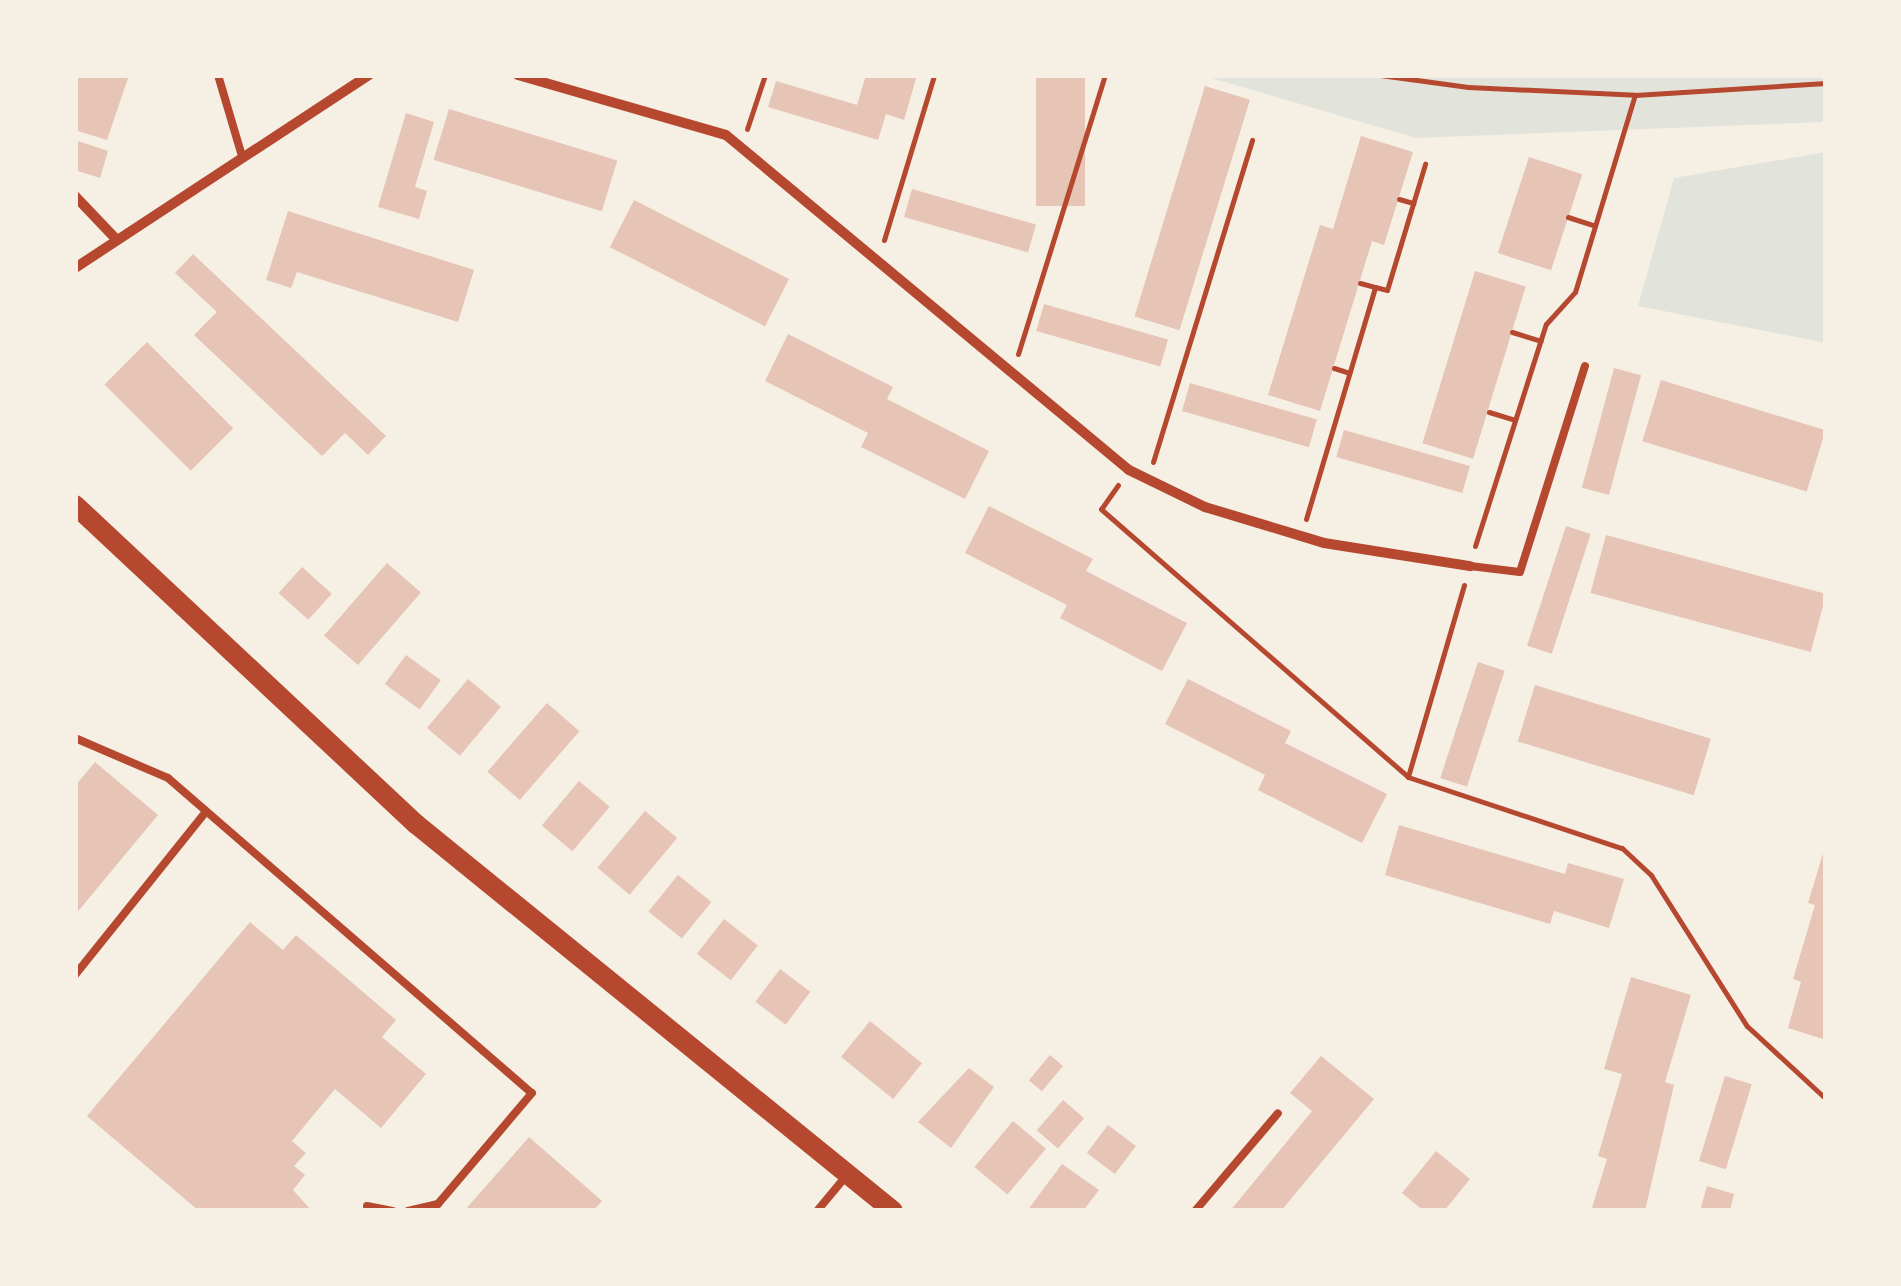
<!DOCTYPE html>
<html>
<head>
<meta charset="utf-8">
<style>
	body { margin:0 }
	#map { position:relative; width:1901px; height:1286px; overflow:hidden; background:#f6efe4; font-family:Roboto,sans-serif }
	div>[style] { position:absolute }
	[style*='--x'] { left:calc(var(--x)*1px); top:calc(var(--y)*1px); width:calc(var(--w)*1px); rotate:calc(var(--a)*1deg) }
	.green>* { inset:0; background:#e2e4dc }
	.building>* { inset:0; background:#e6c5b7; transform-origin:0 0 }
	.path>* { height:5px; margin:-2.5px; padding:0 2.5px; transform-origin:2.5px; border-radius:2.5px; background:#b5482f }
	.service>* { height:8px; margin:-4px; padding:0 4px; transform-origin:4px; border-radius:4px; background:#b5482f }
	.minor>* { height:10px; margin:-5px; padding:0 5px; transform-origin:5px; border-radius:5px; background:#b5482f }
	.secondary>* { height:20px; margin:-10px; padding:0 10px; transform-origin:10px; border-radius:10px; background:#b5482f }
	span { translate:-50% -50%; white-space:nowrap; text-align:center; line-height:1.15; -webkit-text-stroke:8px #f6efe4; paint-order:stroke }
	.frame { position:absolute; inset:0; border:78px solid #f6efe4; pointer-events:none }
</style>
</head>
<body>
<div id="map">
	<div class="green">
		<div style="clip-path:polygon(1201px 75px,1826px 75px,1826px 122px,1416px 138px)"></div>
		<div style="clip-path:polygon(1826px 152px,1826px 343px,1638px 306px,1674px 178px)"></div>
	</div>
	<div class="building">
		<div style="clip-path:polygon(75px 75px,129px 75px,107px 140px,75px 130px)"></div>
		<div style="clip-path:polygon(866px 75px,917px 75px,904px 120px,886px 114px,878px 140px,768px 107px,776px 81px,857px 105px)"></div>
		<div style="left:1036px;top:75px;width:49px;height:131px"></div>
		<div style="left:1205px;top:86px;width:47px;height:241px;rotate:17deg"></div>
		<div style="left:449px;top:109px;width:176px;height:53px;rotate:17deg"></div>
		<div style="clip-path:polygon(406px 113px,434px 122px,415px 187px,427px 191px,419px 219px,378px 207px)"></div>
		<div style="clip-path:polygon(1361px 136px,1413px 152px,1384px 245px,1372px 241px,1320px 411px,1268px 395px,1320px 225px,1333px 229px)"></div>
		<div style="clip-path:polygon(75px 140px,108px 151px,100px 178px,75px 170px)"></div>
		<div style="left:1529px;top:157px;width:56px;height:101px;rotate:18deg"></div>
		<div style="left:912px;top:189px;width:129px;height:29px;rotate:16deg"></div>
		<div style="left:634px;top:200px;width:174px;height:53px;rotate:27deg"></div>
		<div style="clip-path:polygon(288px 211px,474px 270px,458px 322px,297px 272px,291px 288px,266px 280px)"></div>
		<div style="clip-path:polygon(193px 254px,386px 436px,368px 455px,345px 433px,322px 456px,194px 335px,217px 312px,175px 273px)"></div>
		<div style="left:1475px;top:271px;width:53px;height:180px;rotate:17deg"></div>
		<div style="left:1044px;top:304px;width:129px;height:28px;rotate:16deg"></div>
		<div style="clip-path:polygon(788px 334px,893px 387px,887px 399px,989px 451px,965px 499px,861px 447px,868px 433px,765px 381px)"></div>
		<div style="left:147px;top:342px;width:122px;height:60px;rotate:45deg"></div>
		<div style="left:1614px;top:368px;width:28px;height:124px;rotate:15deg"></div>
		<div style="left:1661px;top:380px;width:172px;height:64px;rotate:17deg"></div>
		<div style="left:1190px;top:383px;width:132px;height:29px;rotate:16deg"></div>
		<div style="left:1344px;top:430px;width:131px;height:28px;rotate:16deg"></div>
		<div style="clip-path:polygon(989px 506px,1093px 559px,1086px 571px,1187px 623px,1162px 671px,1060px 618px,1067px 605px,965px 553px)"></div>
		<div style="left:1566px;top:526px;width:26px;height:126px;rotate:18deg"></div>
		<div style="left:1606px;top:535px;width:228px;height:60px;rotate:15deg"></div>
		<div style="left:387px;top:563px;width:45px;height:96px;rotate:41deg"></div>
		<div style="left:302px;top:567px;width:40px;height:35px;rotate:42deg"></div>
		<div style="left:406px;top:655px;width:43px;height:36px;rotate:36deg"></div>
		<div style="left:1478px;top:662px;width:28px;height:122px;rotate:18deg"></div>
		<div style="left:468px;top:679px;width:43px;height:64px;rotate:40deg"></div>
		<div style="clip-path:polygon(1188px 679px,1291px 731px,1285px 743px,1387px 794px,1362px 843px,1258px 790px,1265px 775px,1165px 724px)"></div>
		<div style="left:1535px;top:685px;width:184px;height:59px;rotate:17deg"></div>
		<div style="left:547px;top:703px;width:43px;height:91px;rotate:41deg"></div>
		<div style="clip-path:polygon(95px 762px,158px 815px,75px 915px,75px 786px)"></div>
		<div style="left:579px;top:781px;width:40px;height:58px;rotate:40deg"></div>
		<div style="left:645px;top:811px;width:42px;height:74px;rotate:40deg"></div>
		<div style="clip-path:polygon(1399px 825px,1565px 874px,1568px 863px,1624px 879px,1609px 928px,1554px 911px,1550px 924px,1385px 875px)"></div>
		<div style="clip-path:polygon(1825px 847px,1826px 847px,1826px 1040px,1788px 1028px,1801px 982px,1793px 979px,1815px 905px,1808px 903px)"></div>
		<div style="left:678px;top:875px;width:43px;height:47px;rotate:39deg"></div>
		<div style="left:724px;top:919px;width:43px;height:44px;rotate:38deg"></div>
		<div style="clip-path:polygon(250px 922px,283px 950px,296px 935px,396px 1020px,382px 1037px,426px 1074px,381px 1128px,335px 1089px,292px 1141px,306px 1153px,294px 1166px,305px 1175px,293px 1190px,312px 1211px,199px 1211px,87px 1116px)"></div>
		<div style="left:780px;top:969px;width:38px;height:41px;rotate:37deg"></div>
		<div style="clip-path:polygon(1631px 977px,1691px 995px,1665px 1082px,1674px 1085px,1645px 1211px,1591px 1211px,1607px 1159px,1598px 1156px,1622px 1074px,1604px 1069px)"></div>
		<div style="left:870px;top:1021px;width:67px;height:46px;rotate:39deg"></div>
		<div style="left:1050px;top:1055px;width:17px;height:33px;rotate:40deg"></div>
		<div style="clip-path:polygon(1321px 1056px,1374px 1099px,1281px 1211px,1230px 1211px,1312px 1111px,1290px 1093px)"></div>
		<div style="clip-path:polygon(969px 1068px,994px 1087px,951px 1148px,918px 1122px)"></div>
		<div style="left:1725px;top:1076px;width:28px;height:89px;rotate:17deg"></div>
		<div style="left:1063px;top:1100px;width:28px;height:40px;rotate:41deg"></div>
		<div style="left:1013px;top:1121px;width:43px;height:60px;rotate:40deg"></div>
		<div style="left:1108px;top:1125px;width:35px;height:35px;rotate:37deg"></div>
		<div style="clip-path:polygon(529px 1137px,602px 1201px,593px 1211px,464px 1211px)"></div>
		<div style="clip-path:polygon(1436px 1151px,1470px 1179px,1444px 1211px,1424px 1211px,1402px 1193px)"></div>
		<div style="clip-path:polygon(1062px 1164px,1099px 1190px,1083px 1211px,1027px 1211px)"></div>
		<div style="clip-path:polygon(1707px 1186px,1734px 1194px,1730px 1211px,1700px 1211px)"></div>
	</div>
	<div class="path">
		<div style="--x:1380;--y:75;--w:89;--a:7.8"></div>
		<div style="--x:1468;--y:87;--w:167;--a:2.7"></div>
		<div style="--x:1635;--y:95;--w:191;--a:-3.6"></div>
		<div style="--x:747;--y:129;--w:57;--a:-71.6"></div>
		<div style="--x:1399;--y:199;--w:15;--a:16"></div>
		<div style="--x:1568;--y:217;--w:28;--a:18"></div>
		<div style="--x:884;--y:240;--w:172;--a:-73.1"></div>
		<div style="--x:1360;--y:283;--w:16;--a:15"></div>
		<div style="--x:1512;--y:332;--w:30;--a:17"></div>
		<div style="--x:1018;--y:354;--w:292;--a:-72.7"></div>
		<div style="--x:1334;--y:368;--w:16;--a:18"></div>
		<div style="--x:1489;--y:412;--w:27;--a:17"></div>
		<div style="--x:1153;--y:462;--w:337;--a:-72.9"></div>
		<div style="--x:1118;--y:485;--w:29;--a:125"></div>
		<div style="--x:1101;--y:509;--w:408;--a:41.1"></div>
		<div style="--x:1306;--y:519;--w:242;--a:-73.4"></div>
		<div style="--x:1375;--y:287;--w:12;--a:14"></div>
		<div style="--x:1387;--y:290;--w:132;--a:-73.2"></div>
		<div style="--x:1475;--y:546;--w:233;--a:-72.3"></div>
		<div style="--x:1546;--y:324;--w:43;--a:-47.8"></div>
		<div style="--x:1575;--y:292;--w:206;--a:-73.1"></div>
		<div style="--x:1464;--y:585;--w:200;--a:106.3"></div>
		<div style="--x:1408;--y:777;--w:225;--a:18.4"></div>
		<div style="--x:1622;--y:848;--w:40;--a:43"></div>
		<div style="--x:1651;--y:875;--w:179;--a:57.6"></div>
		<div style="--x:1747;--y:1026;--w:108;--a:42.7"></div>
	</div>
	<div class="service">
		<div style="--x:218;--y:75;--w:84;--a:73.5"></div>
		<div style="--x:1470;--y:566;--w:50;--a:6.8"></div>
		<div style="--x:1520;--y:572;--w:216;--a:-72.5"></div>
		<div style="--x:75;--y:738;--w:101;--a:23.3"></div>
		<div style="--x:168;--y:778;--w:481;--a:40.9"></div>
		<div style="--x:532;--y:1093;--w:145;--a:130.3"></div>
		<div style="--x:438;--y:1204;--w:31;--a:167"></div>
		<div style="--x:75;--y:975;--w:208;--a:-51.3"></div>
		<div style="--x:367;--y:1206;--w:26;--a:11"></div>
		<div style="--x:817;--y:1211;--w:47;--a:-50.2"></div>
		<div style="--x:1195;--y:1211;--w:128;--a:-49.7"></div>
	</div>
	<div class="minor">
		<div style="--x:518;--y:75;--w:216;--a:16.1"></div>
		<div style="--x:726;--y:135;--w:524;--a:39.74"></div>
		<div style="--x:1129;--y:470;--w:85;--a:26"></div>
		<div style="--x:1205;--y:507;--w:124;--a:16.8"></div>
		<div style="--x:1324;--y:543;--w:148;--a:9"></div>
		<div style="--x:75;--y:196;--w:57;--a:46.4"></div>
		<div style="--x:75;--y:268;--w:352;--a:-33.3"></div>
	</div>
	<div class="secondary">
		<div style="--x:75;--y:505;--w:467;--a:43.1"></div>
		<div style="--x:416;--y:824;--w:614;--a:39.05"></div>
	</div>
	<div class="frame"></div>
</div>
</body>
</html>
